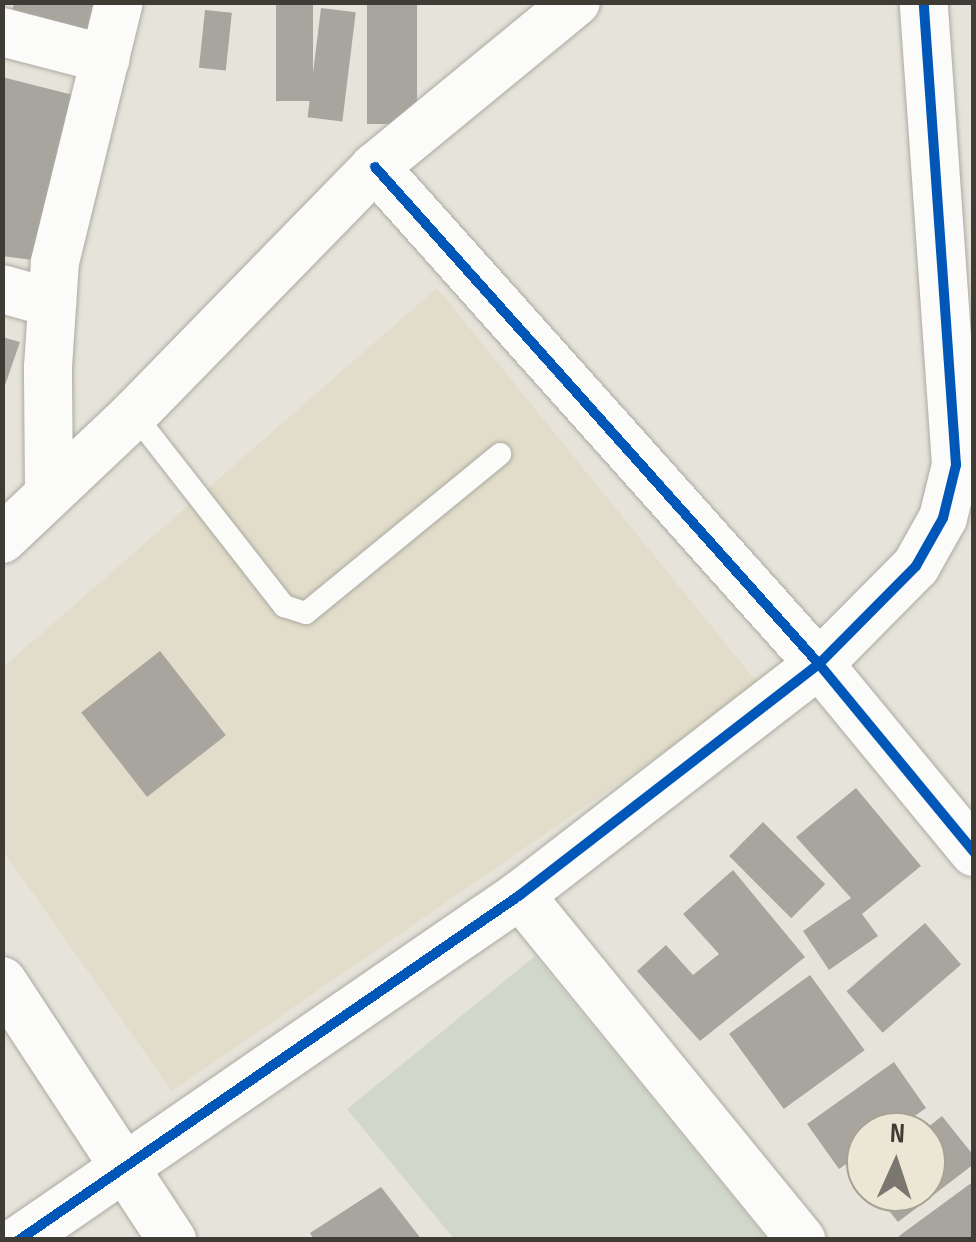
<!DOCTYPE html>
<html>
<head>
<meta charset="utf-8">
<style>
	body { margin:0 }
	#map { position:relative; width:976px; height:1242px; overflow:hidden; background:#e6e4da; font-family:"Sofia Sans Condensed",sans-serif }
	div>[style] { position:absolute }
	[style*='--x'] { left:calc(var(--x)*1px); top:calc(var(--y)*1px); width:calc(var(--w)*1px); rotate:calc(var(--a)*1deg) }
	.built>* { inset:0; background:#e1ddca }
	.green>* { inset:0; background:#d1d8cb }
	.building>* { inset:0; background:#a7a59d; transform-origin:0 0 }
	.roads { filter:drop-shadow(0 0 2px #aba9a1) drop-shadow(0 0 2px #aba9a1) }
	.service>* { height:22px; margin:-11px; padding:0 11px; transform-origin:11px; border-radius:11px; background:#fbfbf9 }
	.minor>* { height:48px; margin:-24px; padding:0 24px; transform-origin:24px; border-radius:24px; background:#fbfbf9 }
	.cycleway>* { height:10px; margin:-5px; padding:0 5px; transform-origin:5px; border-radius:5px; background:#0057b8 }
	span { translate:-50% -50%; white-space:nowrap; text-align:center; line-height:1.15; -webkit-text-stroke:10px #ece7d4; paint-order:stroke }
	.frame { position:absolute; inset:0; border:5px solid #3f3c35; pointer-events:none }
	.north { position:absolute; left:846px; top:1112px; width:100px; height:100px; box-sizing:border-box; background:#ece7d4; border:2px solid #a7a394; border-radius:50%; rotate:3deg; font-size:28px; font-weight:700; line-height:40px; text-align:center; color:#3f3c35 }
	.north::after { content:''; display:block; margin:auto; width:35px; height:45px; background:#79776f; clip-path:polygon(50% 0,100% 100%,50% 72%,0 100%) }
</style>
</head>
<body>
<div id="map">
	<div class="built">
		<div style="clip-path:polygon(437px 288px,760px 686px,172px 1091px,3px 851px,2px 668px)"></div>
	</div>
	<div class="green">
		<div style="clip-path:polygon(535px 956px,767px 1239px,454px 1239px,347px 1109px)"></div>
	</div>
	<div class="building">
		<div style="clip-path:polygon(14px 2px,105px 2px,97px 40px,10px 23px)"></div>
		<div style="left:276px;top:2px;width:37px;height:99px"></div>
		<div style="left:367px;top:2px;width:50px;height:122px"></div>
		<div style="left:321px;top:8px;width:35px;height:110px;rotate:7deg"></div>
		<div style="left:205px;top:10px;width:27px;height:58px;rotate:6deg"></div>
		<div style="clip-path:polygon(2px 77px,77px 96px,33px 260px,2px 256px)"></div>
		<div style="clip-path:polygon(2px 337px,20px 342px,3px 391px,2px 391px)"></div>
		<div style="left:160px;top:651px;width:107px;height:100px;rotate:52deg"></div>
		<div style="clip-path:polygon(856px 788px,921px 866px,862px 914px,878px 936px,829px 970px,803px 931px,851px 898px,796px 837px)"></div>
		<div style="left:763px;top:822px;width:88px;height:48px;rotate:45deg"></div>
		<div style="clip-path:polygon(733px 870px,805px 957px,700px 1041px,637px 971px,666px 945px,693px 975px,719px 954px,683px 914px)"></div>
		<div style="left:925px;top:923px;width:55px;height:104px;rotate:49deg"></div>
		<div style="left:810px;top:975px;width:93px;height:100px;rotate:54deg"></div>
		<div style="clip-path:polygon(894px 1062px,926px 1108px,892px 1132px,866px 1132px,866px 1150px,839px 1169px,807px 1124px)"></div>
		<div style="clip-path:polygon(942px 1116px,974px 1156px,974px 1164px,898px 1222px,874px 1192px,926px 1192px,926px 1132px,922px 1132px)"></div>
		<div style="clip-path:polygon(974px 1181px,974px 1240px,902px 1240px,899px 1236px)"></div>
		<div style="clip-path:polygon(381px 1187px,422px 1240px,314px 1240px,310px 1233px)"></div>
	</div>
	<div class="roads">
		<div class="service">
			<div style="--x:134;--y:414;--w:244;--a:52"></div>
			<div style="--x:284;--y:606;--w:23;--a:18"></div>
			<div style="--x:306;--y:613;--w:251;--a:-39.3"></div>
		</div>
		<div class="minor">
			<div style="--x:2;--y:32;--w:107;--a:14.6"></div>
			<div style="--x:375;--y:167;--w:666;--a:48.22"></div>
			<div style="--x:819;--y:664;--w:244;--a:50.5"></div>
			<div style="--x:2;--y:289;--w:52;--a:15.6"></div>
			<div style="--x:49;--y:491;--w:124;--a:-90.5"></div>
			<div style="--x:48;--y:367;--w:105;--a:-86.2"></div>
			<div style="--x:55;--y:262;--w:268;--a:-76.2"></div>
			<div style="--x:2;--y:539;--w:182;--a:-43.4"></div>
			<div style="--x:134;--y:414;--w:345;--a:-45.7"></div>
			<div style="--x:375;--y:167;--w:260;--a:-39.4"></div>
			<div style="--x:520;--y:895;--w:445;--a:50.8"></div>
			<div style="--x:2;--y:981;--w:310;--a:56.7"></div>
			<div style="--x:19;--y:1240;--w:608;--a:-34.55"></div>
			<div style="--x:520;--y:895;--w:378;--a:-37.7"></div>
			<div style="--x:819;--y:664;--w:138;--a:-45.3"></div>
			<div style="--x:916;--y:566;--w:55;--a:-60.6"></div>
			<div style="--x:943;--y:518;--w:55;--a:-76.2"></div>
			<div style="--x:956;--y:465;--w:464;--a:-94"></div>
		</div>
	</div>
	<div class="cycleway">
		<div style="--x:375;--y:167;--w:666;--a:48.22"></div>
		<div style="--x:819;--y:664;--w:244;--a:50.5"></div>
		<div style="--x:19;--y:1240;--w:608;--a:-34.55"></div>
		<div style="--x:520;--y:895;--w:378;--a:-37.7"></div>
		<div style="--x:819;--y:664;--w:138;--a:-45.3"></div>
		<div style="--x:916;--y:566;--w:55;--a:-60.6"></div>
		<div style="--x:943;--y:518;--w:55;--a:-76.2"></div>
		<div style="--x:956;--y:465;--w:464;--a:-94"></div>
	</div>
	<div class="frame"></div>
	<div class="north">N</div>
</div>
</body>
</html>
